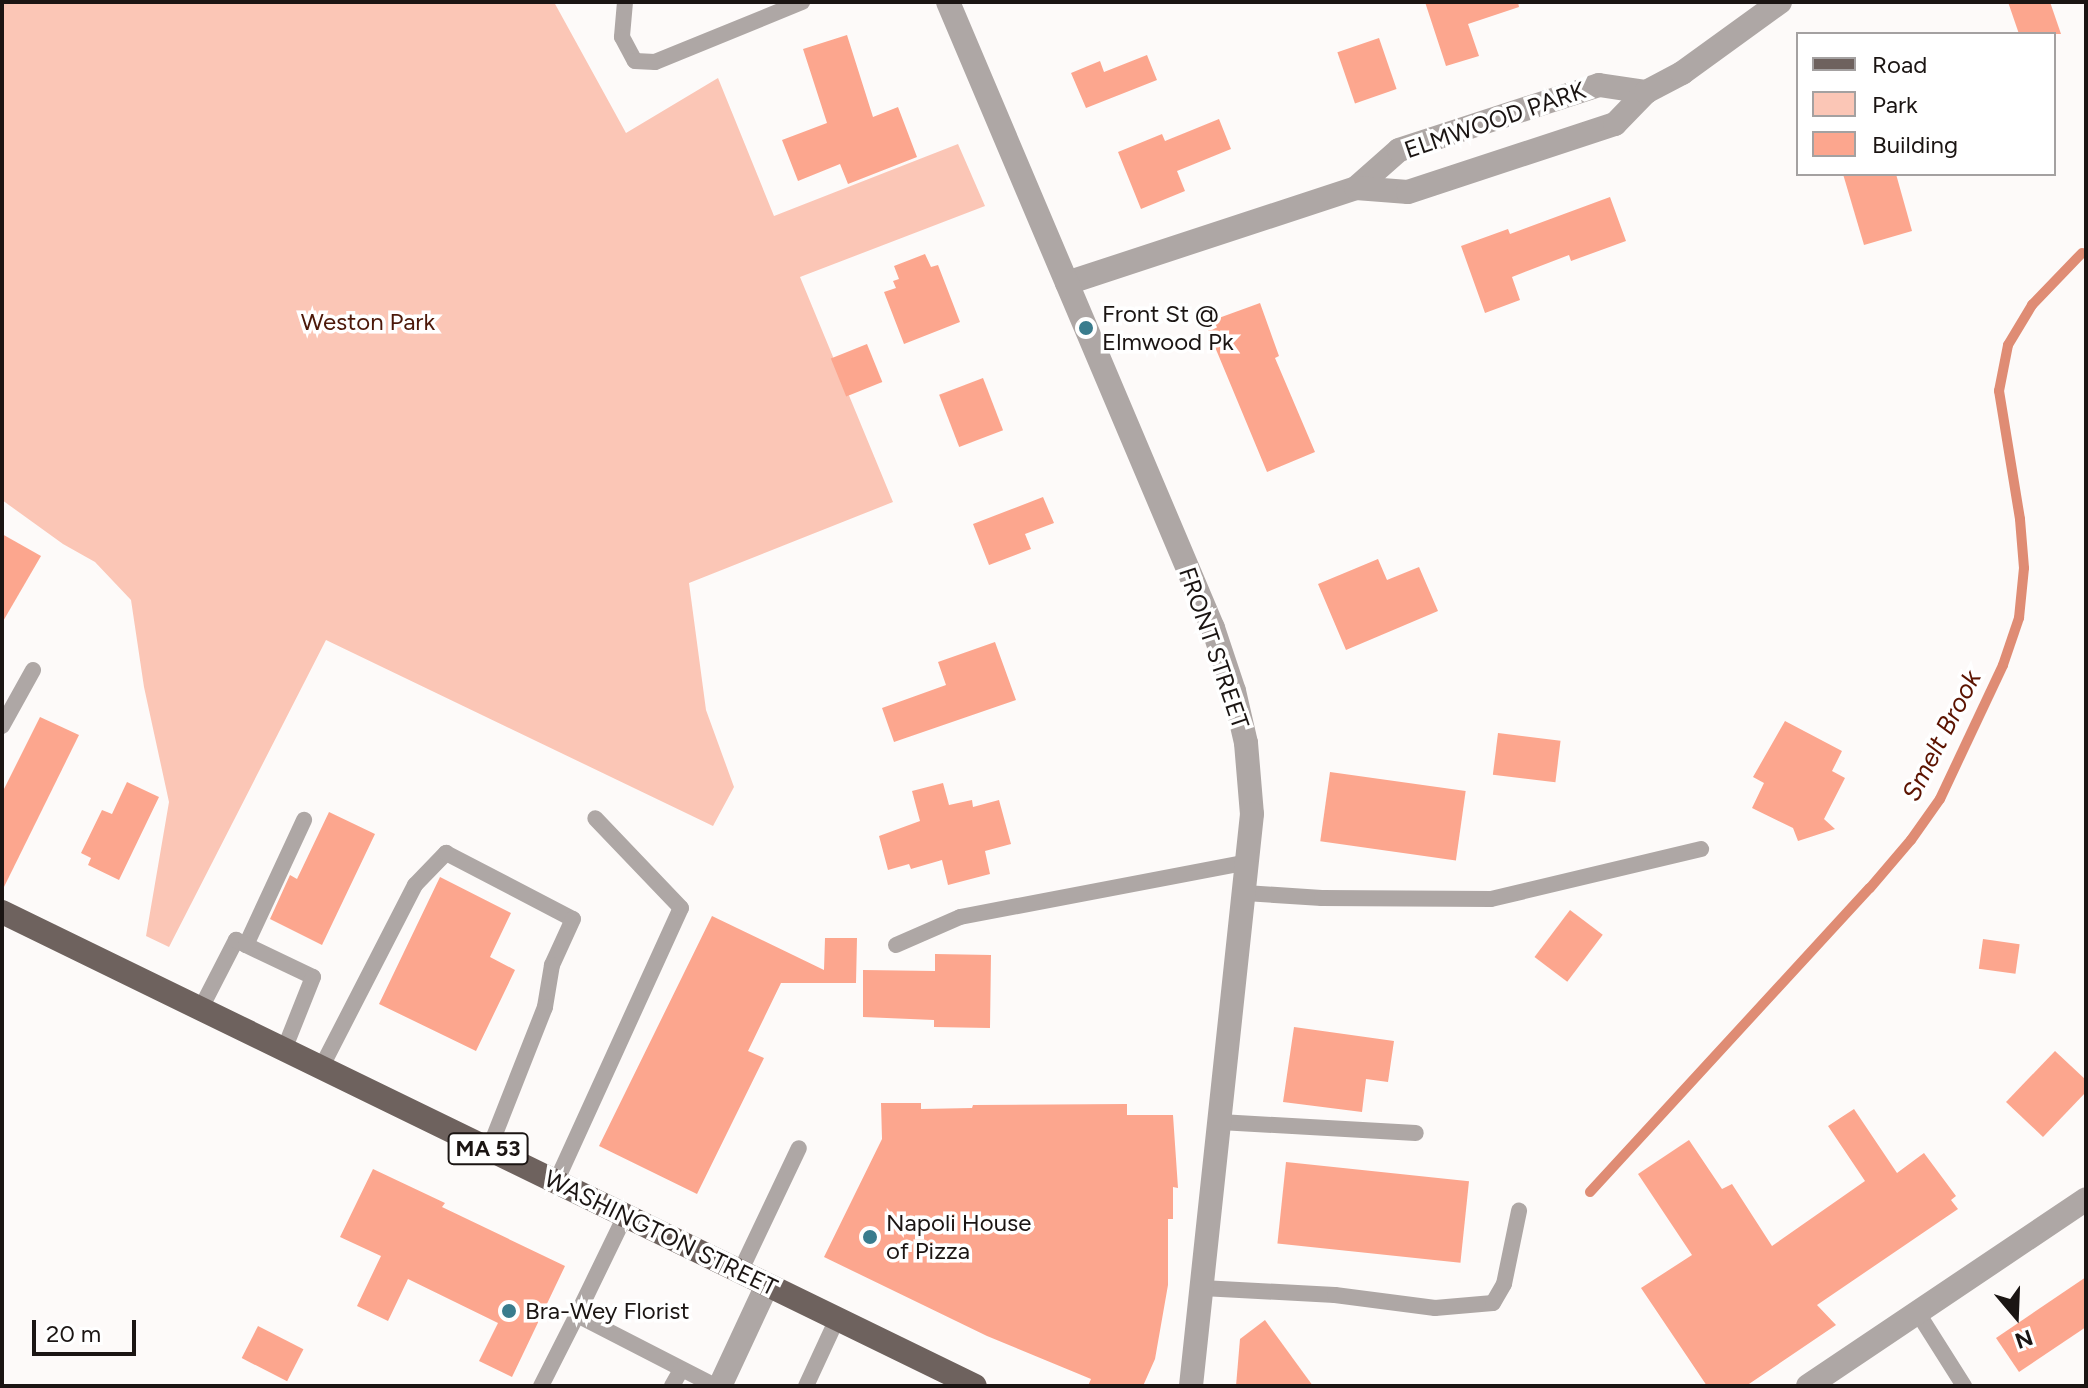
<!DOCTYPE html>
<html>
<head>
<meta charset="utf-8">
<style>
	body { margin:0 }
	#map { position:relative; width:2088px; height:1388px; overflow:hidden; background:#fdfaf9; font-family:Figtree,sans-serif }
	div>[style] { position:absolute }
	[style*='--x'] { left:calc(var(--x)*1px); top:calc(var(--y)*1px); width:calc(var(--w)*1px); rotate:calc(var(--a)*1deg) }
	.green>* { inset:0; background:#fbc6b6 }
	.stream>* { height:10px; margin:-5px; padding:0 5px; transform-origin:5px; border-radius:5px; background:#df8c74 }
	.building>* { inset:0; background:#fca68e; transform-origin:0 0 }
	.service>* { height:16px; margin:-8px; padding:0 8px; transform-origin:8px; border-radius:8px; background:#aea7a5 }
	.minor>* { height:24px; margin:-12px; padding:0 12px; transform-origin:12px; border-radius:12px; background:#aea7a5 }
	.tertiary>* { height:24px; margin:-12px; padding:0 12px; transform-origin:12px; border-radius:12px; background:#aea7a5 }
	.primary>* { height:24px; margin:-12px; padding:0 12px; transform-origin:12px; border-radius:12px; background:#6e625e }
	.dots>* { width:22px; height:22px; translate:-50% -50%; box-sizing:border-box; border:4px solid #fff; border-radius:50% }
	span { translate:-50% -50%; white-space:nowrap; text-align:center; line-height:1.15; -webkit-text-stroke:7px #fff; paint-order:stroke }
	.shield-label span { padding:2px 6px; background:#fff; border:2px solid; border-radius:6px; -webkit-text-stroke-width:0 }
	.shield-label { font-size:22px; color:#1b1513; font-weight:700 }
	.street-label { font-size:24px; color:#1b1513 }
	.poi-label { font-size:24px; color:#1b1513 }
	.left { translate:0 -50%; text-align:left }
	.park-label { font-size:24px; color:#4c1809 }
	.water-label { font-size:26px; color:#5c1300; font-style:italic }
	.frame { position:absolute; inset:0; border:4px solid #1b1513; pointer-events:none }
	.legend { position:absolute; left:1796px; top:32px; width:260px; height:144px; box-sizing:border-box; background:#fff; border:2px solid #a4a1a1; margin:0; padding:10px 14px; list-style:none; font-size:24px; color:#1b1513 }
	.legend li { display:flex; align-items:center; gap:16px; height:40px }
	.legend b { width:40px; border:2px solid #a4a1a1 }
	.north { position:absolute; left:1976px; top:1276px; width:80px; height:80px; -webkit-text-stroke:6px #fff; paint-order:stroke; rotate:161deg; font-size:22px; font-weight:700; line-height:32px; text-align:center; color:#1b1513 }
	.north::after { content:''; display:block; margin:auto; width:28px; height:36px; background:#1b1513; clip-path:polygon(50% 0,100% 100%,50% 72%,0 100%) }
	.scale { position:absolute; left:32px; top:1320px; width:104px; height:36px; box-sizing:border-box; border:4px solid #1b1513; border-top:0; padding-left:10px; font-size:24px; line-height:28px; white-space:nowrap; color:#1b1513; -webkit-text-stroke:6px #fff; paint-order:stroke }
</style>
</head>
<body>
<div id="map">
	<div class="green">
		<div style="clip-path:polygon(2px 2px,554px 2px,626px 133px,718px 78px,774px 216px,958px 144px,985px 206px,800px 277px,893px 502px,689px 583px,706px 710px,734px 787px,713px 826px,326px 640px,169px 947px,146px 936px,169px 802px,144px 687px,131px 600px,95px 562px,63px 544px,2px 500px)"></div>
	</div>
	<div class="stream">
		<div style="--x:1590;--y:1192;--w:413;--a:-47.4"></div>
		<div style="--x:1870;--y:888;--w:63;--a:-49.5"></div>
		<div style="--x:1911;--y:840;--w:50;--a:-54.7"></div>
		<div style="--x:1940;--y:799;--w:148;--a:-64.8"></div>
		<div style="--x:2003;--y:665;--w:50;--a:-71.2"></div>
		<div style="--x:2019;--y:618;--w:50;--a:-84.3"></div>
		<div style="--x:2024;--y:568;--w:49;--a:-94.7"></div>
		<div style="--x:2020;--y:519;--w:130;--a:-99.3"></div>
		<div style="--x:1999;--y:391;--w:47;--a:-78.9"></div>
		<div style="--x:2008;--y:345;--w:47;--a:-59"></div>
		<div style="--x:2032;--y:305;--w:72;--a:-46.1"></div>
	</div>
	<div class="building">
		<div style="clip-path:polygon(1425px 2px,1518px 2px,1519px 7px,1468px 24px,1479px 56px,1446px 66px)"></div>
		<div style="clip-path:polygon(2008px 2px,2050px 2px,2061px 34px,2019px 34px)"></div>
		<div style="clip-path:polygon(847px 35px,873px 117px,898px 107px,917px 157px,848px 184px,840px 164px,798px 181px,782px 140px,827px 123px,803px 49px)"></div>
		<div style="left:1379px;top:38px;width:54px;height:44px;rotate:71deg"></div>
		<div style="clip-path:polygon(1147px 55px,1157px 80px,1086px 108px,1071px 73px,1100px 61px,1104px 72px)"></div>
		<div style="clip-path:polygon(1219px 119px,1231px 149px,1177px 171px,1185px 191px,1141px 209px,1118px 152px,1162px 134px,1165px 141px)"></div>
		<div style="clip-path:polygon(1843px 174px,1896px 174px,1912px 231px,1864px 245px)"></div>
		<div style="clip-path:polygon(1610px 197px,1626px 241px,1571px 261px,1569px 255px,1512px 277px,1520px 300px,1485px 313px,1461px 246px,1508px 229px,1510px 234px)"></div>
		<div style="clip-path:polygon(925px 254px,931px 267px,938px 265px,960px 322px,904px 344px,884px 292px,896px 288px,893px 281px,899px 279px,894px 266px)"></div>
		<div style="clip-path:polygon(1260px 303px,1279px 356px,1275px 358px,1315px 452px,1267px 472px,1205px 323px)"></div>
		<div style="left:867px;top:344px;width:41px;height:39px;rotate:68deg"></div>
		<div style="left:983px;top:378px;width:56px;height:47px;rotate:69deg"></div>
		<div style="clip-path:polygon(1043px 497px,1054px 523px,1025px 534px,1031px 549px,989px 565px,973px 524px)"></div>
		<div style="clip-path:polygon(2px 534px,41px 556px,2px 623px)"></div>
		<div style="clip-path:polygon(1378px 559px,1387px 580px,1419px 567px,1438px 611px,1346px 650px,1318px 584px)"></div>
		<div style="clip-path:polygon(995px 642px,1016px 700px,894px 742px,882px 708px,946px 685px,938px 662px)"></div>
		<div style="clip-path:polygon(40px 717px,79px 735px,2px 891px,2px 793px)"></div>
		<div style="clip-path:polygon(1785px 721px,1842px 751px,1832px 771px,1845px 778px,1824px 819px,1835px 829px,1798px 841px,1793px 828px,1752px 808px,1764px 783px,1753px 777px)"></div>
		<div style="left:1498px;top:733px;width:63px;height:42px;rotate:7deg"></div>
		<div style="left:1330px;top:772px;width:137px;height:70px;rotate:8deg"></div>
		<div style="clip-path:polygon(127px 782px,159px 797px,119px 880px,88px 865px,91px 858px,81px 853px,102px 810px,112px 814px)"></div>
		<div style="clip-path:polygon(943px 783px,949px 805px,972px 800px,973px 807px,999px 800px,1011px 844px,985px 851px,990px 874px,948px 885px,942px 860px,911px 869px,909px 864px,888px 870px,879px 836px,920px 821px,912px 791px)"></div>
		<div style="clip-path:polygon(329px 812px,375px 834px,322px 945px,270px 919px,290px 875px,297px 879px)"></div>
		<div style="clip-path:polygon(440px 877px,511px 913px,490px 957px,515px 970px,476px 1051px,379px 1004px)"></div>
		<div style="left:1570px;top:910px;width:41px;height:59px;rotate:37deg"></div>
		<div style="clip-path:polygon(712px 916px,824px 970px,825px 938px,857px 938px,856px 983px,781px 983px,748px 1051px,764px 1058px,697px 1194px,599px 1146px)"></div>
		<div style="left:1983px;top:939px;width:37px;height:30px;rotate:8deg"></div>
		<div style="clip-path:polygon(935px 954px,991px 955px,990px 1028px,934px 1027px,934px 1020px,863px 1017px,863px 970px,935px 971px)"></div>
		<div style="clip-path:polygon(1294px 1027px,1394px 1041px,1388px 1082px,1366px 1079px,1362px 1112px,1283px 1102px)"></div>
		<div style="clip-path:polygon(2055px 1051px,2086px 1080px,2086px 1092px,2043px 1137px,2006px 1102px)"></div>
		<div style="clip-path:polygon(881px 1103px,921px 1103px,921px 1109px,972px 1108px,973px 1105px,1127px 1104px,1127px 1115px,1173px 1115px,1178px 1188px,1173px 1187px,1173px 1219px,1168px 1219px,1168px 1285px,1155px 1359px,1143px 1386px,1088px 1386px,1091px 1379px,987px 1336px,824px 1257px,882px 1139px)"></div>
		<div style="clip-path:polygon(1854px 1109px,1897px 1173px,1924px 1153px,1956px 1196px,1951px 1200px,1958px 1209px,1817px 1305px,1836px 1325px,1746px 1386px,1707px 1386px,1641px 1288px,1692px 1255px,1638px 1174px,1689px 1140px,1722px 1189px,1732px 1184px,1772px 1246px,1865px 1181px,1828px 1126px)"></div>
		<div style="left:1286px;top:1162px;width:184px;height:82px;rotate:6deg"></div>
		<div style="clip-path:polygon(373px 1169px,445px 1203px,442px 1207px,565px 1266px,512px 1377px,479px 1361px,498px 1323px,408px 1279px,388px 1321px,357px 1306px,381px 1256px,340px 1237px)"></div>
		<div style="clip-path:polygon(2086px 1277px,2086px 1327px,2019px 1372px,1996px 1338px)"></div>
		<div style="clip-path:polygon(1265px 1320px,1313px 1386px,1236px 1386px,1240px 1339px)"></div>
		<div style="left:258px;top:1326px;width:51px;height:36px;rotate:27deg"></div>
	</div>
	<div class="service">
		<div style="--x:625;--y:2;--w:35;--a:95"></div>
		<div style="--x:622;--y:37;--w:27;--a:62"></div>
		<div style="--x:635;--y:61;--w:20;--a:3"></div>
		<div style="--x:655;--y:62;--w:159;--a:-22.2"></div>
		<div style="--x:2;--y:726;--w:64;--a:-61"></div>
		<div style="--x:1245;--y:893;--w:77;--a:3.7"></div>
		<div style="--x:1322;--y:898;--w:169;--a:0.3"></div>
		<div style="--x:1491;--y:899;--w:216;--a:-13.4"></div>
		<div style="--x:246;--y:945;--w:138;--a:-65.1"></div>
		<div style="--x:896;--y:945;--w:70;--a:-23.6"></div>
		<div style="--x:960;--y:917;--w:293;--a:-10.8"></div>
		<div style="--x:200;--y:1010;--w:79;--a:-62.8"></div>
		<div style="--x:236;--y:940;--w:11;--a:27"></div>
		<div style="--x:246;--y:945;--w:74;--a:25.5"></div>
		<div style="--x:313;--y:977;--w:79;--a:111.7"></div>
		<div style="--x:321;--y:1068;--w:206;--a:-62.8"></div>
		<div style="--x:415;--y:885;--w:45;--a:-45.9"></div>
		<div style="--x:446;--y:853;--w:143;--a:27.5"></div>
		<div style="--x:573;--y:919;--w:51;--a:114.5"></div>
		<div style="--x:552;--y:965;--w:43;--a:99.5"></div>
		<div style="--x:545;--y:1007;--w:153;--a:111.5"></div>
		<div style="--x:1220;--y:1122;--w:196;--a:3.2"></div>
		<div style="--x:556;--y:1182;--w:301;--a:-65.5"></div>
		<div style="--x:681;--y:908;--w:124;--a:-133.7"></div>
		<div style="--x:625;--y:1216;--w:110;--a:115.9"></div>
		<div style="--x:577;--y:1315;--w:155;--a:27.2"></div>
		<div style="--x:740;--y:1272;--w:137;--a:-64.6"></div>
		<div style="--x:1202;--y:1288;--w:133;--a:3"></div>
		<div style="--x:1335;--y:1295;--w:101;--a:7.4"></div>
		<div style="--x:1435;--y:1308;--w:58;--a:-4.9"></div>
		<div style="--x:1493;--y:1303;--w:22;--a:-60"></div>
		<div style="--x:1504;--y:1284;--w:75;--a:-78.4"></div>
		<div style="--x:1916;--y:1310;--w:90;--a:57.7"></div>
		<div style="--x:541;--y:1386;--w:80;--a:-63.1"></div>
		<div style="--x:672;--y:1386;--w:18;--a:-61"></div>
		<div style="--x:806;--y:1386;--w:74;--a:-65.2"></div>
	</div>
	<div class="minor">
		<div style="--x:1356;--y:188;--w:57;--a:-41.5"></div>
		<div style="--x:1399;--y:150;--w:210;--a:-18"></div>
		<div style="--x:1599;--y:85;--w:48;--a:8.5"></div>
		<div style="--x:1067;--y:283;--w:304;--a:-18.2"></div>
		<div style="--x:1356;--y:188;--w:52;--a:4.4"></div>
		<div style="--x:1408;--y:192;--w:218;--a:-18.2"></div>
		<div style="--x:1615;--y:124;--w:45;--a:-45.9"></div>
		<div style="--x:1646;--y:92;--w:41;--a:-27.8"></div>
		<div style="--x:1682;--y:73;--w:121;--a:-35.9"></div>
		<div style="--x:720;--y:1386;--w:111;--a:-65"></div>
		<div style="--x:1808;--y:1386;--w:335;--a:-33.9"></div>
	</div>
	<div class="tertiary">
		<div style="--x:948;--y:2;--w:680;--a:67.06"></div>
		<div style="--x:1213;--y:628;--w:66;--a:71.6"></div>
		<div style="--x:1234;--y:691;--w:53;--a:77"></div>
		<div style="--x:1246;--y:743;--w:71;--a:85.2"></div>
		<div style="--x:1252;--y:814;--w:575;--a:96.09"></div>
	</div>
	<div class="primary">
		<div style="--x:2;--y:912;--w:1082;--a:25.97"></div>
	</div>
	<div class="dots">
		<div style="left:1086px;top:328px;background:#3a7c8d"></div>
		<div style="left:870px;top:1237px;background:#3a7c8d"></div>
		<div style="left:509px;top:1311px;background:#3a7c8d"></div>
	</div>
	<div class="shield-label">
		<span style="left:488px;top:1149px">MA 53</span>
	</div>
	<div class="street-label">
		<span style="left:1495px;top:120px;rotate:-19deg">ELMWOOD PARK</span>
		<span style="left:1214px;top:648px;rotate:71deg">FRONT STREET</span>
		<span style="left:661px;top:1233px;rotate:26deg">WASHINGTON STREET</span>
	</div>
	<div class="poi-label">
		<span class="left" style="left:1102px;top:328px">Front St @<br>Elmwood Pk</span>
		<span class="left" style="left:886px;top:1237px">Napoli House<br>of Pizza</span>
		<span class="left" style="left:525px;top:1311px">Bra-Wey Florist</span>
	</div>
	<div class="park-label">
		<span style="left:368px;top:322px">Weston Park</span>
	</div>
	<div class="water-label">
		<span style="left:1942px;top:736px;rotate:-63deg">Smelt Brook</span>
	</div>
	<div class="frame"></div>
	<ul class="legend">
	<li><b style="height:10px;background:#6e625e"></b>Road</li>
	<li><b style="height:22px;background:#fbc6b6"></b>Park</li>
	<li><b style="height:22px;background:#fca68e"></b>Building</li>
	</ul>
	<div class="north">N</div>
	<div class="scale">20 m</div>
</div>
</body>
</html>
